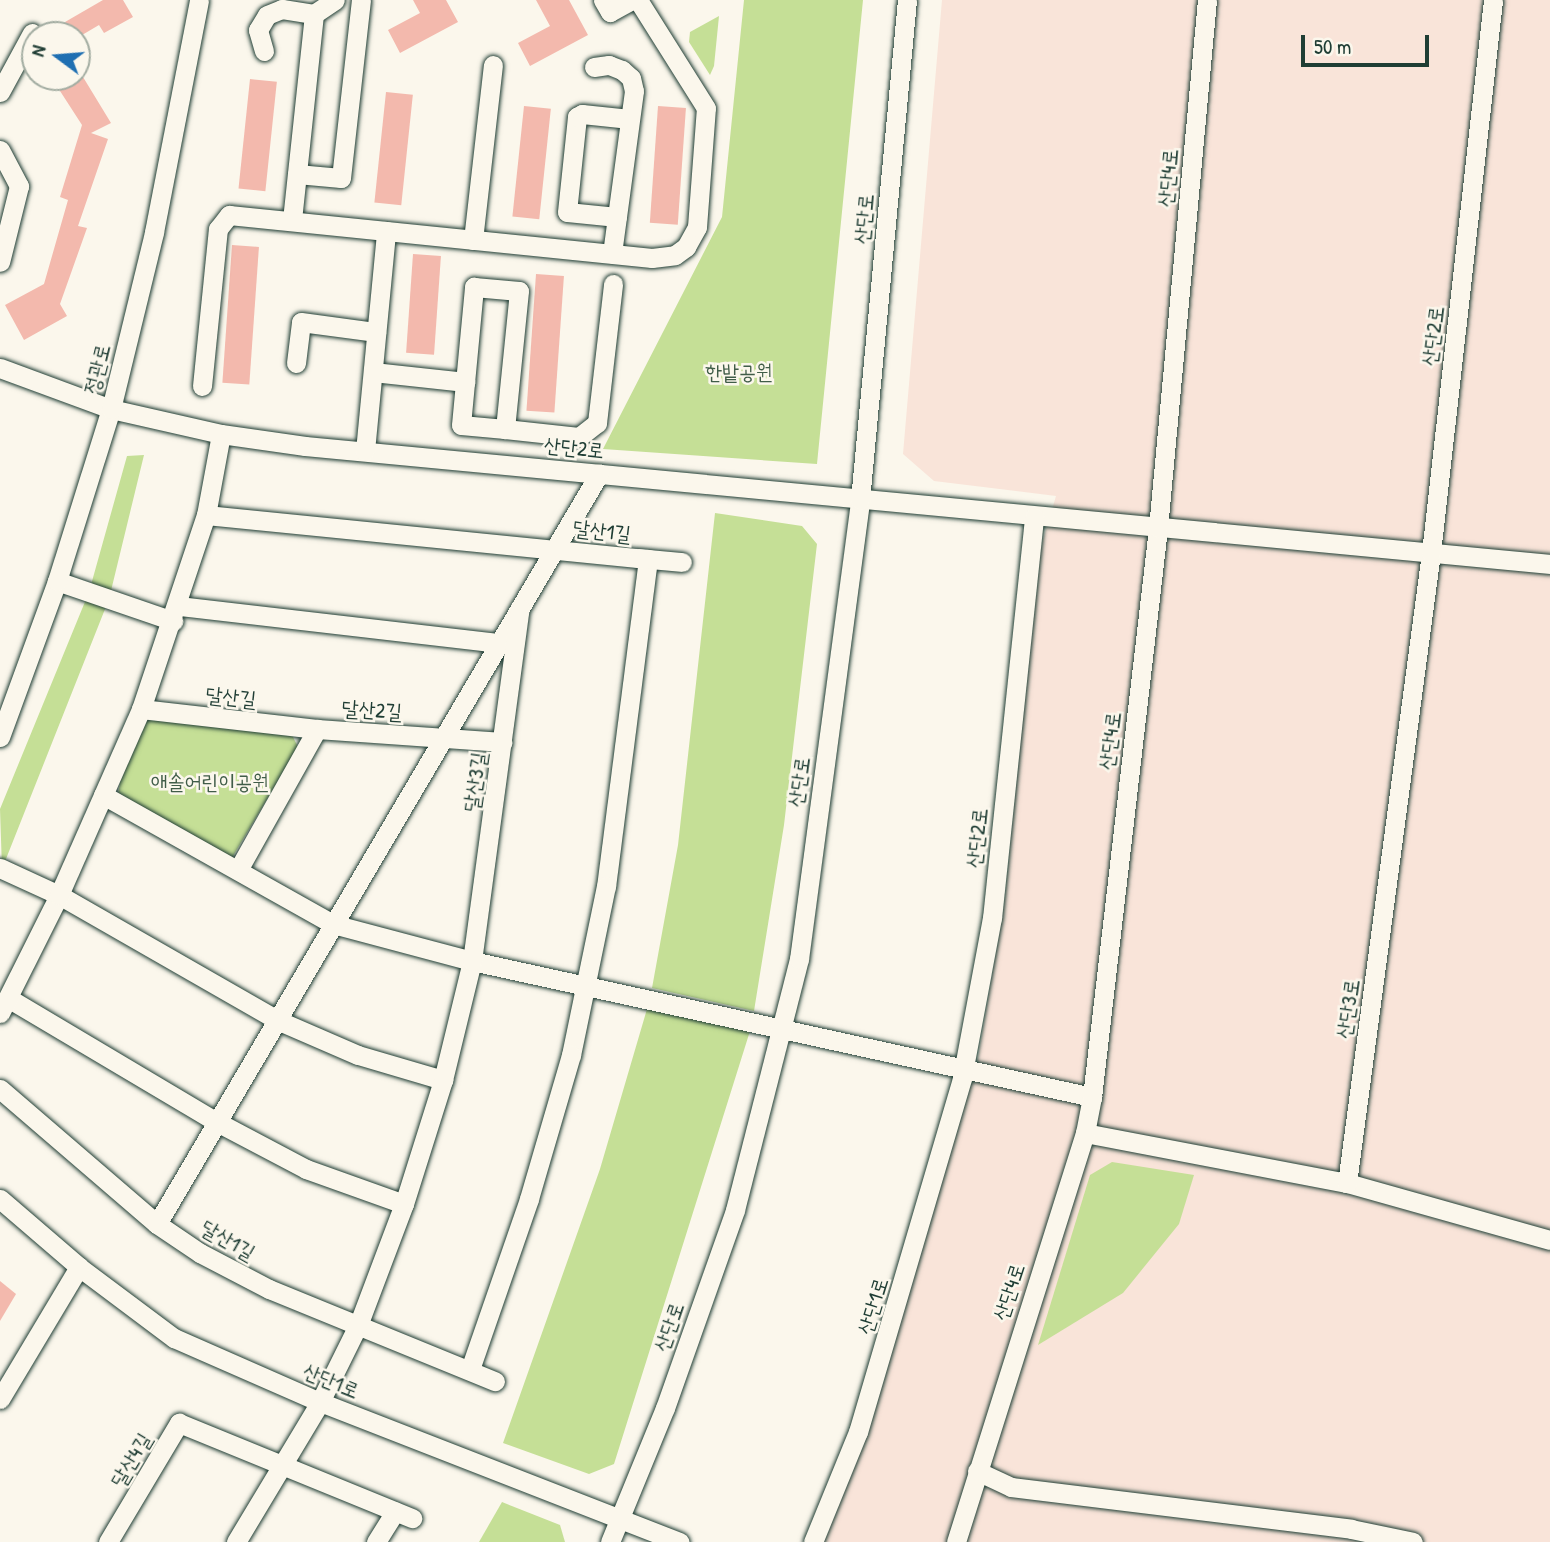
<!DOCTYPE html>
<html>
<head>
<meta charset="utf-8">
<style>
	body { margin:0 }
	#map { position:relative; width:1550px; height:1542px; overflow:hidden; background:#fbf7ec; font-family:"Patrick Hand","Poor Story",sans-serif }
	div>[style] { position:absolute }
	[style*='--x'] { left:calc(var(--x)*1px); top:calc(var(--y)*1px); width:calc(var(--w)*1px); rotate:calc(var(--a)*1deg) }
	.built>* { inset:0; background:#f9e4d9 }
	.green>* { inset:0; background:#c5df96 }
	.building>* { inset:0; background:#f3b9ad; transform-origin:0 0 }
	.roads { filter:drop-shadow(0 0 2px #1f3d34) drop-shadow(0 0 2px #1f3d34) }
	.minor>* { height:19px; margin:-9.5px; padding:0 9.5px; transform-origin:9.5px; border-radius:9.5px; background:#fbf7ec }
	span { translate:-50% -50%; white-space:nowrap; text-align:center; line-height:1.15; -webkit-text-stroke:5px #fbf7ec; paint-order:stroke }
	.street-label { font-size:21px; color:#1f3d34 }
	.park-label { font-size:21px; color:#405d48 }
	.north { position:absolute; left:21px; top:21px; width:70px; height:70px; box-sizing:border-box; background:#fbf7ec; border:2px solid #a3ada2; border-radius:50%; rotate:286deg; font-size:19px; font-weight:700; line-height:28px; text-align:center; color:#1f3d34 }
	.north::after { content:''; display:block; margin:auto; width:24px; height:32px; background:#1f6fb2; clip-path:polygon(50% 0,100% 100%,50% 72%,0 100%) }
	.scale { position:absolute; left:1301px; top:35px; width:128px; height:32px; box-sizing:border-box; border:4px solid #1f3d34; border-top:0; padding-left:9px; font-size:21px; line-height:24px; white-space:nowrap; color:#1f3d34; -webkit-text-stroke:5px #fbf7ec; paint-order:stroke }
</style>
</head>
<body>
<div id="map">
	<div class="built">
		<div style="clip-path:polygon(942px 0,1550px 0,1550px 1542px,822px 1542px,870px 1416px,977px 1065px,1005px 899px,1038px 557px,1056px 496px,934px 481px,903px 454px)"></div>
	</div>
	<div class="green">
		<div style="clip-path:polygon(744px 0,863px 0,817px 464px,603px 449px,722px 217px)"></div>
		<div style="clip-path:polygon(719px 16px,714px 66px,710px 75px,689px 42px,690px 32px)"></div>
		<div style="clip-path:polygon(144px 455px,109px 599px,2px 869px,0 809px,89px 592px,127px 456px)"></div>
		<div style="clip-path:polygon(715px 513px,802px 526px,817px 544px,784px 825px,754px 1011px,652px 988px,678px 845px)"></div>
		<div style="clip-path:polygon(144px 716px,290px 731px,298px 747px,230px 861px,118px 796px,123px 763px)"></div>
		<div style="clip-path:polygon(647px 1009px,750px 1031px,614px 1464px,589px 1474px,503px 1443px,600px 1169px)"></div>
		<div style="clip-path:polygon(1112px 1162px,1194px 1175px,1179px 1224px,1123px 1293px,1038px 1345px,1090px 1175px)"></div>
		<div style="clip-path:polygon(502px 1502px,560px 1525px,565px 1542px,479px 1542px)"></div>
	</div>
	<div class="building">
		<div style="clip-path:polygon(103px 0,123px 0,133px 17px,104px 33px,99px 25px,77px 38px,73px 35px,65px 22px)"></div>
		<div style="clip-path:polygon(413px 0,446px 0,458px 22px,400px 53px,388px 30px,420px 13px)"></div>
		<div style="clip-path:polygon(536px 0,569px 0,588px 35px,530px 66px,518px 43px,550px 26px)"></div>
		<div style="clip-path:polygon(51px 77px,83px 77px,111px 123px,91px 133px,108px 139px,78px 226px,87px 228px,60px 304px,67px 316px,24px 340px,5px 305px,44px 284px,68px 200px,60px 197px,82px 125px)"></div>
		<div style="left:250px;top:79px;width:27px;height:110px;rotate:6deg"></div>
		<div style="left:386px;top:92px;width:27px;height:111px;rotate:6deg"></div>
		<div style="left:524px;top:106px;width:27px;height:111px;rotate:6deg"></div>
		<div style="left:658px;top:106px;width:28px;height:117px;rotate:4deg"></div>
		<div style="left:232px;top:245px;width:27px;height:138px;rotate:4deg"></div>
		<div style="left:413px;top:254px;width:28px;height:99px;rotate:4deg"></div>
		<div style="left:536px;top:274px;width:28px;height:137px;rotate:4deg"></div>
		<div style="clip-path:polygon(0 1281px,16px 1294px,0 1321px)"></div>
	</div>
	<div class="roads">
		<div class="minor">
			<div style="--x:603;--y:0;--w:14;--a:60"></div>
			<div style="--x:610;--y:12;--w:25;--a:-29"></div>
			<div style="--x:264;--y:51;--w:22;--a:-106"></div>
			<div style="--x:258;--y:30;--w:17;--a:-59"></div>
			<div style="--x:267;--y:15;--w:16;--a:-22"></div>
			<div style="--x:282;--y:9;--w:32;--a:9"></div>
			<div style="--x:594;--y:67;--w:15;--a:-8"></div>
			<div style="--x:609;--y:65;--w:14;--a:21"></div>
			<div style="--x:622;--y:70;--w:12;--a:42"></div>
			<div style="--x:631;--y:78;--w:13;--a:77"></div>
			<div style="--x:634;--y:91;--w:164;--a:97.7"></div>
			<div style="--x:0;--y:92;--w:67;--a:-61.5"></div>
			<div style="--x:0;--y:150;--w:41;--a:62.2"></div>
			<div style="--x:19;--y:186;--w:78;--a:104"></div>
			<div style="--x:297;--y:174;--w:44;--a:5.2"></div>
			<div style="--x:341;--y:178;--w:179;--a:-83.6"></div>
			<div style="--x:617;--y:217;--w:50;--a:-174.3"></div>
			<div style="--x:567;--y:212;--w:96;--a:-84"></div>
			<div style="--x:577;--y:117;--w:6;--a:-31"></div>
			<div style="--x:582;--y:114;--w:48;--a:5.9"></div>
			<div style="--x:292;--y:220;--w:207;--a:-83.9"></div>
			<div style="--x:314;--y:14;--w:25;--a:-34"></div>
			<div style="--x:473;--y:240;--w:176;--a:-83.5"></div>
			<div style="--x:474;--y:287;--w:45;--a:5.1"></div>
			<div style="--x:519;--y:291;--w:139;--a:95.8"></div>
			<div style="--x:505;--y:429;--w:44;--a:-174.8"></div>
			<div style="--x:461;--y:425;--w:139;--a:-84.6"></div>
			<div style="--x:296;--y:363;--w:41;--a:-83"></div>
			<div style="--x:301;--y:322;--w:76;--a:7.6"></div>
			<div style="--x:0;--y:368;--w:118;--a:20.3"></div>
			<div style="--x:111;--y:409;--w:113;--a:12.8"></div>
			<div style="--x:221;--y:434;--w:85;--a:8.1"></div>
			<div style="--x:305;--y:446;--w:1251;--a:5.41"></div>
			<div style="--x:373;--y:372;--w:93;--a:6.2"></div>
			<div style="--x:202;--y:386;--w:158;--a:-84.2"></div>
			<div style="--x:218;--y:229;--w:18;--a:-52"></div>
			<div style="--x:229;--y:215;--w:425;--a:5.8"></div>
			<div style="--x:652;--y:258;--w:23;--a:-7"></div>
			<div style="--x:675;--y:255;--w:14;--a:-36"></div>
			<div style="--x:686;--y:247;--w:23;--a:-61"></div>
			<div style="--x:697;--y:227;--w:119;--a:-85.7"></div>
			<div style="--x:706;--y:108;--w:128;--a:-122.2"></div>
			<div style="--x:505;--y:429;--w:74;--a:6.2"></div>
			<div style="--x:579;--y:437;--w:23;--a:-38"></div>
			<div style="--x:597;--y:423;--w:140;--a:-83.4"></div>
			<div style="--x:365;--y:451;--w:221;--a:-84.5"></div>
			<div style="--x:206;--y:515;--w:444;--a:5.7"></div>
			<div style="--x:648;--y:559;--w:330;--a:97.3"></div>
			<div style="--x:606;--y:886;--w:173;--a:101.7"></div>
			<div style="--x:571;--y:1055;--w:150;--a:106.3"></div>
			<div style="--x:529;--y:1199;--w:180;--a:109.1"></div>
			<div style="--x:638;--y:558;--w:44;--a:5.2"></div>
			<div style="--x:57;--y:581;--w:123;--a:19"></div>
			<div style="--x:179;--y:606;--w:322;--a:6.6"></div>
			<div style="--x:141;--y:709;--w:177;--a:6.5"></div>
			<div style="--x:317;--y:729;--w:186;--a:4"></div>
			<div style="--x:0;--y:737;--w:166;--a:-69.9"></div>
			<div style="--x:57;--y:581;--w:180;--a:-72.6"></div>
			<div style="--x:111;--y:409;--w:182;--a:-76.3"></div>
			<div style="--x:154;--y:232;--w:236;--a:-79"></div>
			<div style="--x:103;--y:795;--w:264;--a:29.3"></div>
			<div style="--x:333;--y:924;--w:144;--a:14.9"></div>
			<div style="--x:472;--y:961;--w:635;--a:12.37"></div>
			<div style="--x:0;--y:868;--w:65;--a:24.6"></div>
			<div style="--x:59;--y:895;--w:251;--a:29.8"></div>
			<div style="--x:277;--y:1020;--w:88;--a:23.4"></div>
			<div style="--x:358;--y:1055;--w:89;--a:16.4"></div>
			<div style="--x:238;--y:870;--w:162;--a:-60.7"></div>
			<div style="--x:8;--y:998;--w:243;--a:30.7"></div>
			<div style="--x:217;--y:1122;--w:101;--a:27.8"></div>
			<div style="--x:306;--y:1169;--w:104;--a:19.7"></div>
			<div style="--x:0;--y:1013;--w:132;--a:-63.4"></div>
			<div style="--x:59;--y:895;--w:203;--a:-66.2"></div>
			<div style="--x:141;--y:709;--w:205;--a:-71.5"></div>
			<div style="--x:206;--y:515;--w:82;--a:-79.5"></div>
			<div style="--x:0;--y:1089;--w:207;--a:40.7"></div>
			<div style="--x:157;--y:1224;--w:52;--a:34"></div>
			<div style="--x:200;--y:1253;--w:78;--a:27.6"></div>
			<div style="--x:269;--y:1289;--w:244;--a:22.2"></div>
			<div style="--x:1085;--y:1133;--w:267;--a:10.8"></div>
			<div style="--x:1347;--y:1183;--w:211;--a:15.7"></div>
			<div style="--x:1347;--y:1183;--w:636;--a:-82.41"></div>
			<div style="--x:1431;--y:553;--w:556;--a:-83.6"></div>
			<div style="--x:0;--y:1199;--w:104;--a:40.7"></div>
			<div style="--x:79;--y:1267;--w:119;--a:36.8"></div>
			<div style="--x:174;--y:1338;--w:159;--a:23.7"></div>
			<div style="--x:320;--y:1402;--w:386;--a:21.3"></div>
			<div style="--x:157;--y:1224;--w:871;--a:-59.49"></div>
			<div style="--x:0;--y:1399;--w:154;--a:-59.1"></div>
			<div style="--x:977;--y:1471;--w:38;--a:25"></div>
			<div style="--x:1011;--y:1487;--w:343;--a:7"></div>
			<div style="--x:1351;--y:1529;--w:63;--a:11.8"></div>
			<div style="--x:108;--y:1542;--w:139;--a:-59.2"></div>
			<div style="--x:179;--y:1423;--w:252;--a:22.2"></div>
			<div style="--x:236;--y:1542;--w:163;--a:-59"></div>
			<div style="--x:320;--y:1402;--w:88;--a:-63.7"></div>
			<div style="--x:359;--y:1323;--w:127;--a:-69.3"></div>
			<div style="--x:404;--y:1204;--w:130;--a:-72.5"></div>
			<div style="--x:443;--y:1080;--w:122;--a:-76.3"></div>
			<div style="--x:472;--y:961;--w:356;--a:-82.3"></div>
			<div style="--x:376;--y:1542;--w:36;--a:-58"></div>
			<div style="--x:610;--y:1542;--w:145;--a:-67.7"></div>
			<div style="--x:665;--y:1408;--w:210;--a:-70.5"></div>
			<div style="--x:735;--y:1210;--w:259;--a:-75.7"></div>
			<div style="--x:799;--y:959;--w:463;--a:-82.4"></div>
			<div style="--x:860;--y:500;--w:502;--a:-84.63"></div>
			<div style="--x:813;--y:1542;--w:119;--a:-67.8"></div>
			<div style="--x:858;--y:1432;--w:369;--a:-73.6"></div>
			<div style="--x:962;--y:1078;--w:163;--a:-79.4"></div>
			<div style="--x:992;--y:918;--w:403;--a:-84"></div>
			<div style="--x:956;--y:1542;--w:429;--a:-72.5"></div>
			<div style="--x:1085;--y:1133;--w:37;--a:-79"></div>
			<div style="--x:1092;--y:1097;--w:573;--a:-83.38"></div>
			<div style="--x:1158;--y:528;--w:530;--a:-84.7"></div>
		</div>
	</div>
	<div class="street-label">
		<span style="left:1168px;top:178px;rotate:-85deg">산단4로</span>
		<span style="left:864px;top:219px;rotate:-85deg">산단로</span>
		<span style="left:1433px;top:336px;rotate:-83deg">산단2로</span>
		<span style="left:97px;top:369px;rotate:-76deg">정관로</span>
		<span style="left:574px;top:448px;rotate:6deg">산단2로</span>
		<span style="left:602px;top:531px;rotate:7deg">달산1길</span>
		<span style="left:231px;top:697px;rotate:6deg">달산길</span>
		<span style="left:372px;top:710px;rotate:4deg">달산2길</span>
		<span style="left:1110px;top:741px;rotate:-83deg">산단4로</span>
		<span style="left:475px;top:782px;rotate:-82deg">달산3길</span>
		<span style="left:799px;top:782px;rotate:-82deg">산단로</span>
		<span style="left:977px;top:838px;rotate:-84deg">산단2로</span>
		<span style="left:1348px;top:1009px;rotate:-82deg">산단3로</span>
		<span style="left:228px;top:1240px;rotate:30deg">달산1길</span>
		<span style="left:1009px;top:1292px;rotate:-72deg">산단4로</span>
		<span style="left:873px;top:1306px;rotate:-73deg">산단1로</span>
		<span style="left:669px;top:1327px;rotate:-71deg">산단로</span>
		<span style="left:331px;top:1381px;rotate:22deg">산단1로</span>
		<span style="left:131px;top:1460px;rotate:-59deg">달산4길</span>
	</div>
	<div class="park-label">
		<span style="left:739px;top:372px">한밭공원</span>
		<span style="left:210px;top:782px">애솔어린이공원</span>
	</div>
	<div class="north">N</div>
	<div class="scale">50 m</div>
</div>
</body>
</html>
